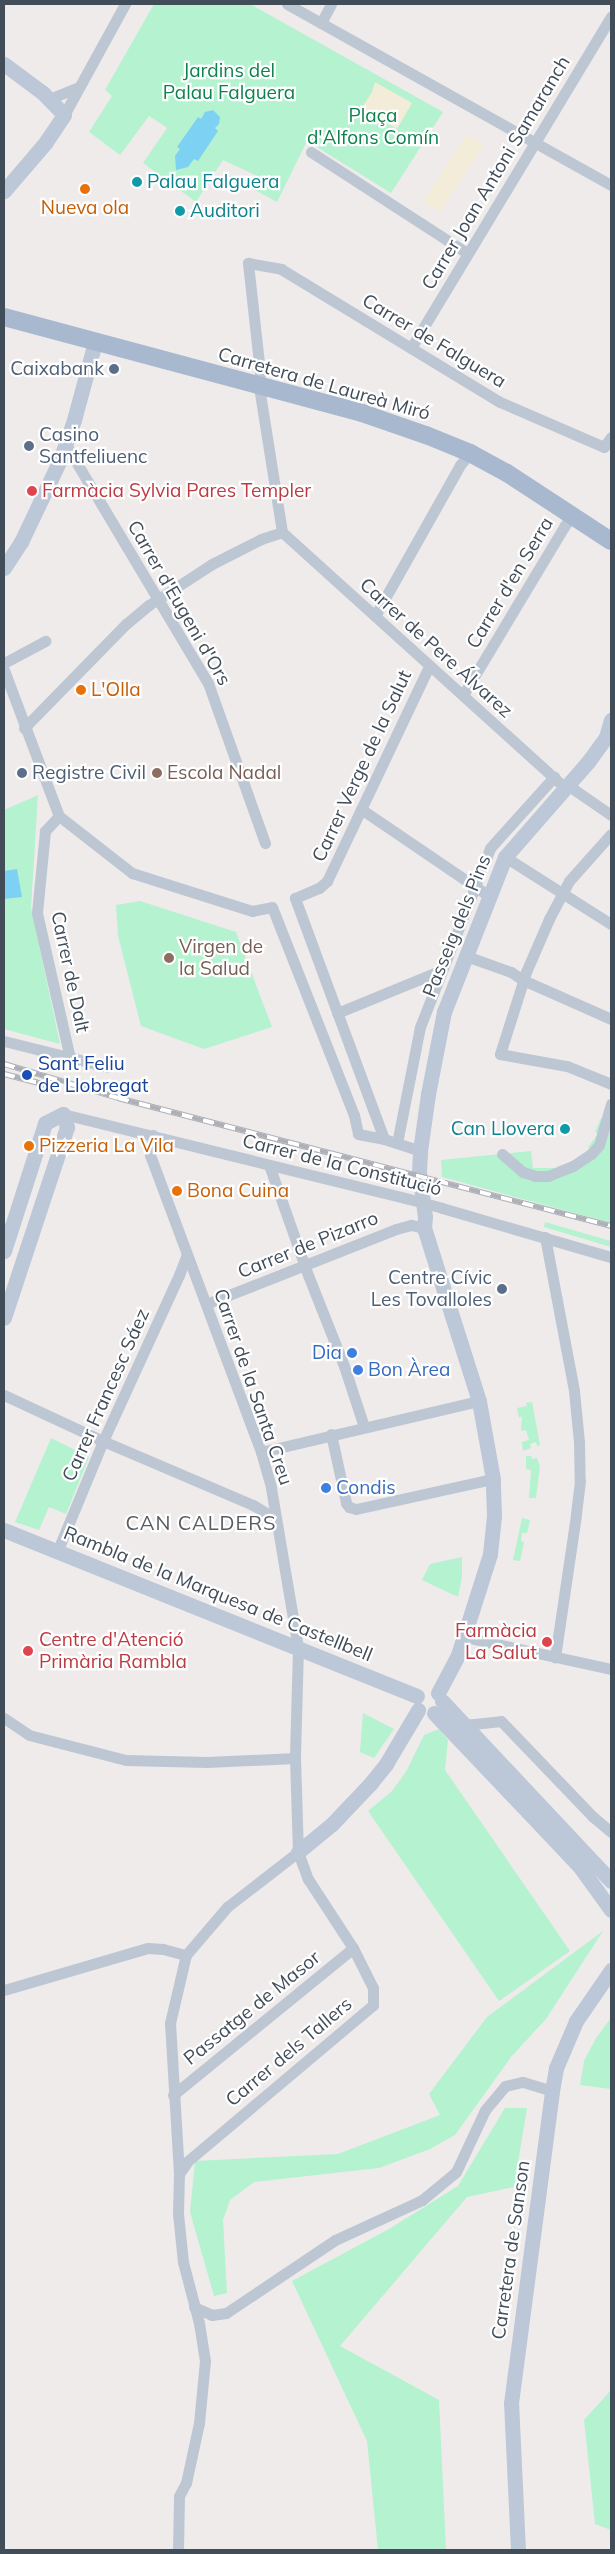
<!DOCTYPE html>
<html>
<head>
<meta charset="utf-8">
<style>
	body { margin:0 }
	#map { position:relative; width:615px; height:2554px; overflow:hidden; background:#efebeb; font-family:Mulish,sans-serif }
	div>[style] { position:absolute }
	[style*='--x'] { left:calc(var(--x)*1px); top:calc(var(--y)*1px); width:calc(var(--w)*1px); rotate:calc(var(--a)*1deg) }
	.green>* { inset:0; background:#b4f2d0 }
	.sand>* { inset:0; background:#f3ecd9; transform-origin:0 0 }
	.water>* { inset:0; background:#7dd2f3 }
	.street>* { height:11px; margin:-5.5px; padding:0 5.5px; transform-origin:5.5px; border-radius:5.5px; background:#bdc7d3 }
	.secondary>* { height:15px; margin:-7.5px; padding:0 7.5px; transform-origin:7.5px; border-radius:7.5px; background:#bcc7d7 }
	.primary>* { height:18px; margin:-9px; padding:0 9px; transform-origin:9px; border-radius:9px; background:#a8b8ce }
	.rail>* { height:5.5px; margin-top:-2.75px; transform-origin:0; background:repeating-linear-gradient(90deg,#fff 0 11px,#adb0b7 0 22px); box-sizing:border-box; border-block:1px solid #adb0b7 }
	.street-bridge>* { height:11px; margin:-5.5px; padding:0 5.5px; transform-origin:5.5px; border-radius:5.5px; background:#bdc7d3 }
	.dots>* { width:14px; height:14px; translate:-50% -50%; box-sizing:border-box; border:2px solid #fff; border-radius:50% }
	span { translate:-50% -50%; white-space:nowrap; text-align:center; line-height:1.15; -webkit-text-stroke:4.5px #fff; paint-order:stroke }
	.park-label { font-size:19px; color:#0e8150 }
	.street-label { font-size:19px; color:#424d5a }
	.culture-label { font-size:19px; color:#0d838f }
	.left { translate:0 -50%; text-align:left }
	.right { translate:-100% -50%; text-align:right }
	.food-label { font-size:19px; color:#c56008 }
	.service-label { font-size:19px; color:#4e5e75 }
	.health-label { font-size:19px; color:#be3a42 }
	.education-label { font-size:19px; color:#785e54 }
	.transit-label { font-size:19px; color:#164399 }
	.shop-label { font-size:19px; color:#366cbe }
	.neighbourhood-label { font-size:20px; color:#585b61; letter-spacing:1px }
	.frame { position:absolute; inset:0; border:5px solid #424d5a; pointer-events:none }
</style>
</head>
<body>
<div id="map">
	<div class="green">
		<div style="clip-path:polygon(154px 4px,250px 4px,443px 112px,391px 193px,307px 141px,277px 202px,253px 189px,257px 176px,223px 160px,196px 202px,143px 163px,167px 128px,163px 125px,149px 116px,120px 155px,89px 132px,112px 96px,105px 90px)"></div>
		<div style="clip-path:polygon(38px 795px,31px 907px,60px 1044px,4px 1029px,4px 810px)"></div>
		<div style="clip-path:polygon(140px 901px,236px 932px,272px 1027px,204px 1049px,141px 1026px,118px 936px,116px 905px)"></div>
		<div style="clip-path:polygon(601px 1118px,611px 1121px,611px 1223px,442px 1177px,441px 1160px,531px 1151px,533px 1168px,558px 1168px,558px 1166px,572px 1163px,590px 1150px,588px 1147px,598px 1134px,595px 1132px)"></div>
		<div style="clip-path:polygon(545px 1222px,611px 1241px,611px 1247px,544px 1227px)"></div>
		<div style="clip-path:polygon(532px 1402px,540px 1445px,537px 1446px,536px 1442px,530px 1444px,531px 1448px,523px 1451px,522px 1442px,529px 1440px,526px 1430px,521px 1431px,522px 1416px,519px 1418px,517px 1408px,527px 1406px,526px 1403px)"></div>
		<div style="clip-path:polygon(51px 1438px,89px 1457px,66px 1514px,49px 1507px,39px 1530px,15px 1522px)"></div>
		<div style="clip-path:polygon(526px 1456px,531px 1456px,532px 1459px,537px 1458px,540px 1466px,536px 1498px,529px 1498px,531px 1470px,526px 1469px)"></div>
		<div style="clip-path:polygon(522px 1518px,530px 1520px,527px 1533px,522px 1533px,521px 1541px,524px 1542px,520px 1561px,513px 1560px)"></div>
		<div style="clip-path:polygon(462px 1557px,462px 1576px,458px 1597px,422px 1580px,430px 1564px)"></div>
		<div style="clip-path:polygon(363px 1713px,394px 1729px,374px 1758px,360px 1752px)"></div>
		<div style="clip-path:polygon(439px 1729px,448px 1740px,445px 1770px,570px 1951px,499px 2001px,368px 1811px,391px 1792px,406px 1772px,424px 1735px)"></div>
		<div style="clip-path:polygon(603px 1931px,546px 2019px,511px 2057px,455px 2135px,430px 2149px,379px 2168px,254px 2182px,230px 2200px,223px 2220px,227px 2293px,214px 2296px,190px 2212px,195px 2161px,338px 2154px,440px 2115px,429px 2094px,487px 2017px)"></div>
		<div style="clip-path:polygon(611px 2018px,611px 2089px,580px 2085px,584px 2061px,596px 2038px)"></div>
		<div style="clip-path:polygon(505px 2108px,527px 2108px,514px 2187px,467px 2197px,340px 2346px,439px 2400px,446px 2550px,378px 2550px,367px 2441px,292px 2281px,389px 2229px,458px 2186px)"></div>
		<div style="clip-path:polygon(611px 2390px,611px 2530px,595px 2524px,584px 2420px)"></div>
	</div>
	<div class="sand">
		<div style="clip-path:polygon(375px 82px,412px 103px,397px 129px,361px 109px,372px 92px)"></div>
		<div style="left:467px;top:134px;width:20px;height:81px;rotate:33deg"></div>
	</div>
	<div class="water">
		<div style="clip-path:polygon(213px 110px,220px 117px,219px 124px,215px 128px,218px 131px,198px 161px,194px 159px,188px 167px,176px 170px,175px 156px,180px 149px,177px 147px,198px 117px,201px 119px,205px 112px)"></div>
		<div style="clip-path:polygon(17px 869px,22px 897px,4px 899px,4px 871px)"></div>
	</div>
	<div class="street">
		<div style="--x:287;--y:4;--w:371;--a:29.2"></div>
		<div style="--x:321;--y:23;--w:21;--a:-62"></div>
		<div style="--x:49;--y:99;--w:32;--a:-22"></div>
		<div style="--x:64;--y:115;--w:127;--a:-61.2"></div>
		<div style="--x:311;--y:152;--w:186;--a:32.9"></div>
		<div style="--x:411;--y:348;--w:387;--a:-58.9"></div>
		<div style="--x:66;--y:445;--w:277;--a:59.2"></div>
		<div style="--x:208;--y:683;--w:170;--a:70.4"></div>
		<div style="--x:282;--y:532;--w:373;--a:42.1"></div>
		<div style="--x:375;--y:616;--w:173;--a:-60.6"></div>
		<div style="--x:460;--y:465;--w:16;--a:-50"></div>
		<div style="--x:4;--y:663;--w:47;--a:-28.2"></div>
		<div style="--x:4;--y:670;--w:156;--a:69.4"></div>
		<div style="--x:59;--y:816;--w:93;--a:38"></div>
		<div style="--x:132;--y:873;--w:126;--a:17.6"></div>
		<div style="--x:252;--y:911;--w:20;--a:-11"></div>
		<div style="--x:272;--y:907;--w:224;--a:68.5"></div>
		<div style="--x:354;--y:1115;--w:19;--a:78"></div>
		<div style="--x:358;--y:1134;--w:26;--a:11"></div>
		<div style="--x:384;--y:1139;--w:38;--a:18"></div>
		<div style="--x:463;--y:695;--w:198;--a:-59"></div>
		<div style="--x:565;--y:525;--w:13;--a:-51"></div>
		<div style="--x:24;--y:728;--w:146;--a:-45.6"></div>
		<div style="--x:126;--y:624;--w:30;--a:-40"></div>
		<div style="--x:149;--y:605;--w:75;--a:-33.1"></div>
		<div style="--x:212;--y:564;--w:55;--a:-27"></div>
		<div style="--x:261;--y:539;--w:22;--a:-18"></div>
		<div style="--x:282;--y:532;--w:148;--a:-99"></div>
		<div style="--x:259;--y:386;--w:14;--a:-86"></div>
		<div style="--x:260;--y:372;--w:110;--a:-96.3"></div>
		<div style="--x:248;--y:263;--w:34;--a:10"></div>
		<div style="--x:281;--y:269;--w:256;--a:31.3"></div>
		<div style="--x:500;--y:402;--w:113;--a:23.4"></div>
		<div style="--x:604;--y:447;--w:12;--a:-55"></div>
		<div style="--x:569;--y:786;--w:51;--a:34.6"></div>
		<div style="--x:361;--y:809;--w:155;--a:34.2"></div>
		<div style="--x:59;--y:816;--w:21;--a:133"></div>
		<div style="--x:45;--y:831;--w:82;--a:95.6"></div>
		<div style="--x:37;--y:913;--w:149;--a:77.2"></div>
		<div style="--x:611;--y:834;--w:63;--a:131.8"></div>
		<div style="--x:569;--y:881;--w:43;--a:117.8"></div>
		<div style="--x:549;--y:919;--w:58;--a:113.5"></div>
		<div style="--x:526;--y:972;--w:86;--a:107.6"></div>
		<div style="--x:500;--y:1054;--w:68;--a:10.2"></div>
		<div style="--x:567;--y:1066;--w:48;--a:22.2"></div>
		<div style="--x:505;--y:857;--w:125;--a:32.3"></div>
		<div style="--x:466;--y:956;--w:48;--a:19.6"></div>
		<div style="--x:511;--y:972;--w:14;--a:34"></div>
		<div style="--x:523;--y:980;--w:96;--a:23.9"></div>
		<div style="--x:337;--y:1013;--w:113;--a:-22.3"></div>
		<div style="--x:4;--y:1041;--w:107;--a:14"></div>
		<div style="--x:63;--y:1114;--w:356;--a:13.8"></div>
		<div style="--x:153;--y:1135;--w:20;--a:99"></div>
		<div style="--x:150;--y:1155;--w:317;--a:69.5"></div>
		<div style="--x:261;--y:1452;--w:37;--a:74"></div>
		<div style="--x:271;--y:1488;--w:162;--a:80.4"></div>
		<div style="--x:298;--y:1648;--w:110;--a:91.6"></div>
		<div style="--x:295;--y:1758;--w:94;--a:88.2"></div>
		<div style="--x:298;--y:1852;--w:29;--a:70"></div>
		<div style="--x:308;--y:1879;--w:82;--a:56.9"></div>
		<div style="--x:353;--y:1948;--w:45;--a:63.4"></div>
		<div style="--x:373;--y:1988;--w:17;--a:90"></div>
		<div style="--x:373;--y:2005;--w:242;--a:139.9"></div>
		<div style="--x:188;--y:2161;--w:16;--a:125"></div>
		<div style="--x:384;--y:1139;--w:257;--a:-110.3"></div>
		<div style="--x:295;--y:898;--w:26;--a:-23"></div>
		<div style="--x:319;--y:888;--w:11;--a:-41"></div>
		<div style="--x:327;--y:881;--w:238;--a:-64.6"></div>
		<div style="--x:397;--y:1143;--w:118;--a:-78.8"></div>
		<div style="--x:420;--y:1027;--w:192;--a:-68.6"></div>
		<div style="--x:490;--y:848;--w:96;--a:-48"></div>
		<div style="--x:502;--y:1154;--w:28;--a:41"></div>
		<div style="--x:523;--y:1172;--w:13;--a:18"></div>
		<div style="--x:535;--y:1176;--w:13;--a:0"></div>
		<div style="--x:548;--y:1176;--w:27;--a:-22"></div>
		<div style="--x:573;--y:1166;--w:22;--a:-34"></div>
		<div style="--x:591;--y:1154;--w:12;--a:-48"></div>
		<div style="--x:599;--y:1145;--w:43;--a:-73.7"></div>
		<div style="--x:269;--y:1165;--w:117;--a:70.5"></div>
		<div style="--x:308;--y:1275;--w:98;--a:68.4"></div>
		<div style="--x:344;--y:1366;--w:64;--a:71.8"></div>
		<div style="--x:442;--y:1208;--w:176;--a:16.2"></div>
		<div style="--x:545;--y:1237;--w:157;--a:79.3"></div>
		<div style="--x:574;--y:1391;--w:51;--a:84.4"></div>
		<div style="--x:579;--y:1442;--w:39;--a:89"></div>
		<div style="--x:580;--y:1481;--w:34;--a:97"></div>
		<div style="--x:576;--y:1515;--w:144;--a:98.4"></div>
		<div style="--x:206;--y:1304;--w:204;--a:-21.5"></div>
		<div style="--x:396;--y:1229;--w:16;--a:-15"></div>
		<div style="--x:411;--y:1225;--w:13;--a:13"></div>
		<div style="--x:4;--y:1395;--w:109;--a:24.9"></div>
		<div style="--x:103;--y:1441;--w:163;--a:23.1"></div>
		<div style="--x:253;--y:1505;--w:27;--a:31"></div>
		<div style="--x:331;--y:1434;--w:71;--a:77.7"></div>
		<div style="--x:346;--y:1503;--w:5;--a:53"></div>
		<div style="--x:261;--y:1452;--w:224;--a:-13.2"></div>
		<div style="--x:349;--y:1507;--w:7;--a:16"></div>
		<div style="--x:356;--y:1509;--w:140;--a:-12.4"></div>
		<div style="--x:57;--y:1552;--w:120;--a:-67.5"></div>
		<div style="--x:103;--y:1441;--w:183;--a:-65.4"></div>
		<div style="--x:179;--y:1275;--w:22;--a:-69"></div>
		<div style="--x:465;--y:1637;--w:149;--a:12.4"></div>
		<div style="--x:4;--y:1718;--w:30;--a:34"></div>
		<div style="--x:29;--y:1735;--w:100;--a:14.5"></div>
		<div style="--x:126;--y:1760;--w:81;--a:1.4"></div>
		<div style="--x:207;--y:1762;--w:88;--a:-2.6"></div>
		<div style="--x:464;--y:1725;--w:37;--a:-6"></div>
		<div style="--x:501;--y:1721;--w:132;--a:46.2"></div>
		<div style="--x:592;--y:1816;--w:25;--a:40"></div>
		<div style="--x:4;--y:1990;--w:150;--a:-16.3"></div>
		<div style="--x:148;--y:1948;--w:15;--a:4"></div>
		<div style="--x:163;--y:1949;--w:24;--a:15"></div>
		<div style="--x:173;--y:2095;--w:232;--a:-39.2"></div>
		<div style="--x:194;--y:2307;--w:20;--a:24"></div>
		<div style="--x:212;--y:2315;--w:14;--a:-8"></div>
		<div style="--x:226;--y:2313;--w:131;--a:-33.8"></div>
		<div style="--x:335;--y:2240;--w:96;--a:-24.7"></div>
		<div style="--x:422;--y:2200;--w:44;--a:-39.5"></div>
		<div style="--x:456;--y:2172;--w:68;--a:-64.9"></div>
		<div style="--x:485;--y:2110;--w:31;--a:-50"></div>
		<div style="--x:505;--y:2086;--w:18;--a:-13"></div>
		<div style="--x:523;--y:2082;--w:30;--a:17"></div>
		<div style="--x:178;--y:2550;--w:54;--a:-88.9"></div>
		<div style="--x:179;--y:2496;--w:15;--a:-62"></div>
		<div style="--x:186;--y:2483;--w:61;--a:-77.8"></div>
		<div style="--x:199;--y:2423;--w:62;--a:-84.5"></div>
		<div style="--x:205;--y:2361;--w:38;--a:-99"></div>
		<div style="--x:199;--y:2323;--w:63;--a:-104.7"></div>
		<div style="--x:183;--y:2262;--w:48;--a:-95.9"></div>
		<div style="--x:178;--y:2214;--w:40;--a:-88.6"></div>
		<div style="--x:179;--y:2174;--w:151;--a:-93.4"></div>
		<div style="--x:170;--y:2023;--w:70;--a:-76.8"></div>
		<div style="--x:186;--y:1955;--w:63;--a:-49.5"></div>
		<div style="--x:227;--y:1907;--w:90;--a:-37.8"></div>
	</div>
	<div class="secondary">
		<div style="--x:4;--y:64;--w:49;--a:36.6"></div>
		<div style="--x:43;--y:93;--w:30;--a:46"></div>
		<div style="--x:64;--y:115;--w:32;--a:124"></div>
		<div style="--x:46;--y:142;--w:65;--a:130.6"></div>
		<div style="--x:4;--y:568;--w:31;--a:-57"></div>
		<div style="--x:21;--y:542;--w:91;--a:-64.6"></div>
		<div style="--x:60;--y:460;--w:42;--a:-70.7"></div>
		<div style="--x:74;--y:420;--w:81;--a:-74.9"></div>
		<div style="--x:4;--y:1251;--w:134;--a:-72.2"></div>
		<div style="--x:45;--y:1123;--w:20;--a:-27"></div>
		<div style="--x:63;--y:1114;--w:14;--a:73"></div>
		<div style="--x:67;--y:1127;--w:201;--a:108.3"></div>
		<div style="--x:4;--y:1530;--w:445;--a:21.9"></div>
		<div style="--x:438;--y:1693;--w:43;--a:-62.2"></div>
		<div style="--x:458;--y:1655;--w:106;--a:-72.4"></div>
		<div style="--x:490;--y:1554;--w:39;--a:-84"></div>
		<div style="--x:494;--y:1515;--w:36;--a:-92"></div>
		<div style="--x:493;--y:1479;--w:79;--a:-100.2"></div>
		<div style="--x:479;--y:1401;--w:182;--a:-107.6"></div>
		<div style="--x:424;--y:1228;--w:11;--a:-85"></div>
		<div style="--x:425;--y:1217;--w:45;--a:-97.6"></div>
		<div style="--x:419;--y:1172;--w:21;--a:-87"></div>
		<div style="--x:420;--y:1151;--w:58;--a:-82"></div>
		<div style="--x:428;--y:1094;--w:84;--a:-79"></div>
		<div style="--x:444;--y:1012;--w:167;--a:-68.5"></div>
		<div style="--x:505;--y:857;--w:126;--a:-48.9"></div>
		<div style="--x:588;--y:762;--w:31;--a:-54"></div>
		<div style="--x:606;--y:737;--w:18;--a:-74"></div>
		<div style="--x:442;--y:1701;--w:247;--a:46.8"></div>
		<div style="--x:434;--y:1713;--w:212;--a:46.5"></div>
		<div style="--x:580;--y:1867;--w:53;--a:54.2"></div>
		<div style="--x:298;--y:1852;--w:44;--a:-39.5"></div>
		<div style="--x:332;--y:1824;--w:55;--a:-46.5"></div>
		<div style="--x:370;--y:1784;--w:26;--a:-51"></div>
		<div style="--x:386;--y:1764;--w:63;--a:-59.3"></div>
		<div style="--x:518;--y:2550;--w:147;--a:-92.7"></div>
		<div style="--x:511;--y:2403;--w:315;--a:-82.5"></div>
		<div style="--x:552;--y:2091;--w:23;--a:-80"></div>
		<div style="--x:556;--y:2068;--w:51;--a:-66.9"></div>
		<div style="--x:576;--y:2021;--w:62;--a:-55.5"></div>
	</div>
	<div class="primary">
		<div style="--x:4;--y:317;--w:371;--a:15"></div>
		<div style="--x:362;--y:413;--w:68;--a:19"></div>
		<div style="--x:426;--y:435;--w:48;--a:22.2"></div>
		<div style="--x:470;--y:453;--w:42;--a:28.4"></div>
		<div style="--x:507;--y:473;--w:124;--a:33.2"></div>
	</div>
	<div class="rail">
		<div style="--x:4;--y:1064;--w:119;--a:16.6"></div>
		<div style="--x:118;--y:1098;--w:509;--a:14.55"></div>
		<div style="--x:4;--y:1074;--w:56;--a:14.5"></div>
	</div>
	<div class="street-bridge">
		<div style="--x:409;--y:1199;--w:34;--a:15"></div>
	</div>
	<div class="dots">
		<div style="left:137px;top:182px;background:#0f9aa8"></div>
		<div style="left:85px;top:189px;background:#e8710a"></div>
		<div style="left:180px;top:211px;background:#0f9aa8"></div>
		<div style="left:114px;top:369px;background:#5c6f8a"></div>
		<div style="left:29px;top:446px;background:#5c6f8a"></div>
		<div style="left:32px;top:491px;background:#e0444e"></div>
		<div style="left:81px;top:690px;background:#e8710a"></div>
		<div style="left:22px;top:773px;background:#5c6f8a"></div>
		<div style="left:157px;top:773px;background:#8d6e63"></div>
		<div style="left:169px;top:958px;background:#8d6e63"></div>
		<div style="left:27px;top:1075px;background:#1a4fb4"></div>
		<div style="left:565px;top:1129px;background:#0f9aa8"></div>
		<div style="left:29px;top:1146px;background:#e8710a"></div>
		<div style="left:177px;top:1191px;background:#e8710a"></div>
		<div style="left:502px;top:1289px;background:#5c6f8a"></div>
		<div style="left:352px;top:1353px;background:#3f7fe0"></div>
		<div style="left:358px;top:1370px;background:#3f7fe0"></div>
		<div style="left:326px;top:1488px;background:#3f7fe0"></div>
		<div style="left:547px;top:1642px;background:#e0444e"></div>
		<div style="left:28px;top:1651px;background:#e0444e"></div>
	</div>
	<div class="park-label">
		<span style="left:229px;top:82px">Jardins del<br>Palau Falguera</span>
		<span style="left:373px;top:127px">Plaça<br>d'Alfons Comín</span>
	</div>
	<div class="street-label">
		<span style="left:496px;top:173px;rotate:-59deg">Carrer Joan Antoni Samaranch</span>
		<span style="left:434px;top:341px;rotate:31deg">Carrer de Falguera</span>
		<span style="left:324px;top:384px;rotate:16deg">Carretera de Laureà Miró</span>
		<span style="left:510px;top:583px;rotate:-59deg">Carrer d'en Serra</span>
		<span style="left:179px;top:603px;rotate:60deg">Carrer d'Eugeni d'Ors</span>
		<span style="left:436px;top:648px;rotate:42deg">Carrer de Pere Álvarez</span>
		<span style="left:362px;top:766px;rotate:-65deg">Carrer Verge de la Salut</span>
		<span style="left:457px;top:926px;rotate:-68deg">Passeig dels Pins</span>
		<span style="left:70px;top:972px;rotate:78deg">Carrer de Dalt</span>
		<span style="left:342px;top:1165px;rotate:14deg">Carrer de la Constitució</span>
		<span style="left:308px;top:1245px;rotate:-22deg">Carrer de Pizarro</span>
		<span style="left:253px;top:1387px;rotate:71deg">Carrer de la Santa Creu</span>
		<span style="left:106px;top:1395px;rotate:-66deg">Carrer Francesc Sáez</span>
		<span style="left:218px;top:1594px;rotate:22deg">Rambla de la Marquesa de Castellbell</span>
		<span style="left:252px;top:2008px;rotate:-39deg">Passatge de Masor</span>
		<span style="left:289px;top:2052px;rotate:-40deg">Carrer dels Tallers</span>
		<span style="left:511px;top:2250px;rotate:-82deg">Carretera de Sanson</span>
	</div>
	<div class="culture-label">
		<span class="left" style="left:147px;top:182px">Palau Falguera</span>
		<span class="left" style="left:190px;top:211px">Auditori</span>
		<span class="right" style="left:555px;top:1129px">Can Llovera</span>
	</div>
	<div class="food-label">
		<span style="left:85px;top:208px">Nueva ola</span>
		<span class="left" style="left:91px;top:690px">L'Olla</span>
		<span class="left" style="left:39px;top:1146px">Pizzeria La Vila</span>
		<span class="left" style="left:187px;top:1191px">Bona Cuina</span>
	</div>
	<div class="service-label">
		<span class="right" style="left:104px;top:369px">Caixabank</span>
		<span class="left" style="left:39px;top:446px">Casino<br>Santfeliuenc</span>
		<span class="left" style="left:32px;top:773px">Registre Civil</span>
		<span class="right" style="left:492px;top:1289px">Centre Cívic<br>Les Tovalloles</span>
	</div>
	<div class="health-label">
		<span class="left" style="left:42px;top:491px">Farmàcia Sylvia Pares Templer</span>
		<span class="right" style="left:537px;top:1642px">Farmàcia<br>La Salut</span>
		<span class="left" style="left:39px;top:1651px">Centre d'Atenció<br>Primària Rambla</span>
	</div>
	<div class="education-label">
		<span class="left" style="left:167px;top:773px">Escola Nadal</span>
		<span class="left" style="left:179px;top:958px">Virgen de<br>la Salud</span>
	</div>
	<div class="transit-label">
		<span class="left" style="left:38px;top:1075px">Sant Feliu<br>de Llobregat</span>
	</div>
	<div class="shop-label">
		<span class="right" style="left:342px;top:1353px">Dia</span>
		<span class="left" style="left:368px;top:1370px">Bon Àrea</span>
		<span class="left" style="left:336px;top:1488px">Condis</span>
	</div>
	<div class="neighbourhood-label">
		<span style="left:201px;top:1522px">CAN CALDERS</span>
	</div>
	<div class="frame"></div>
</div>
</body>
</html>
